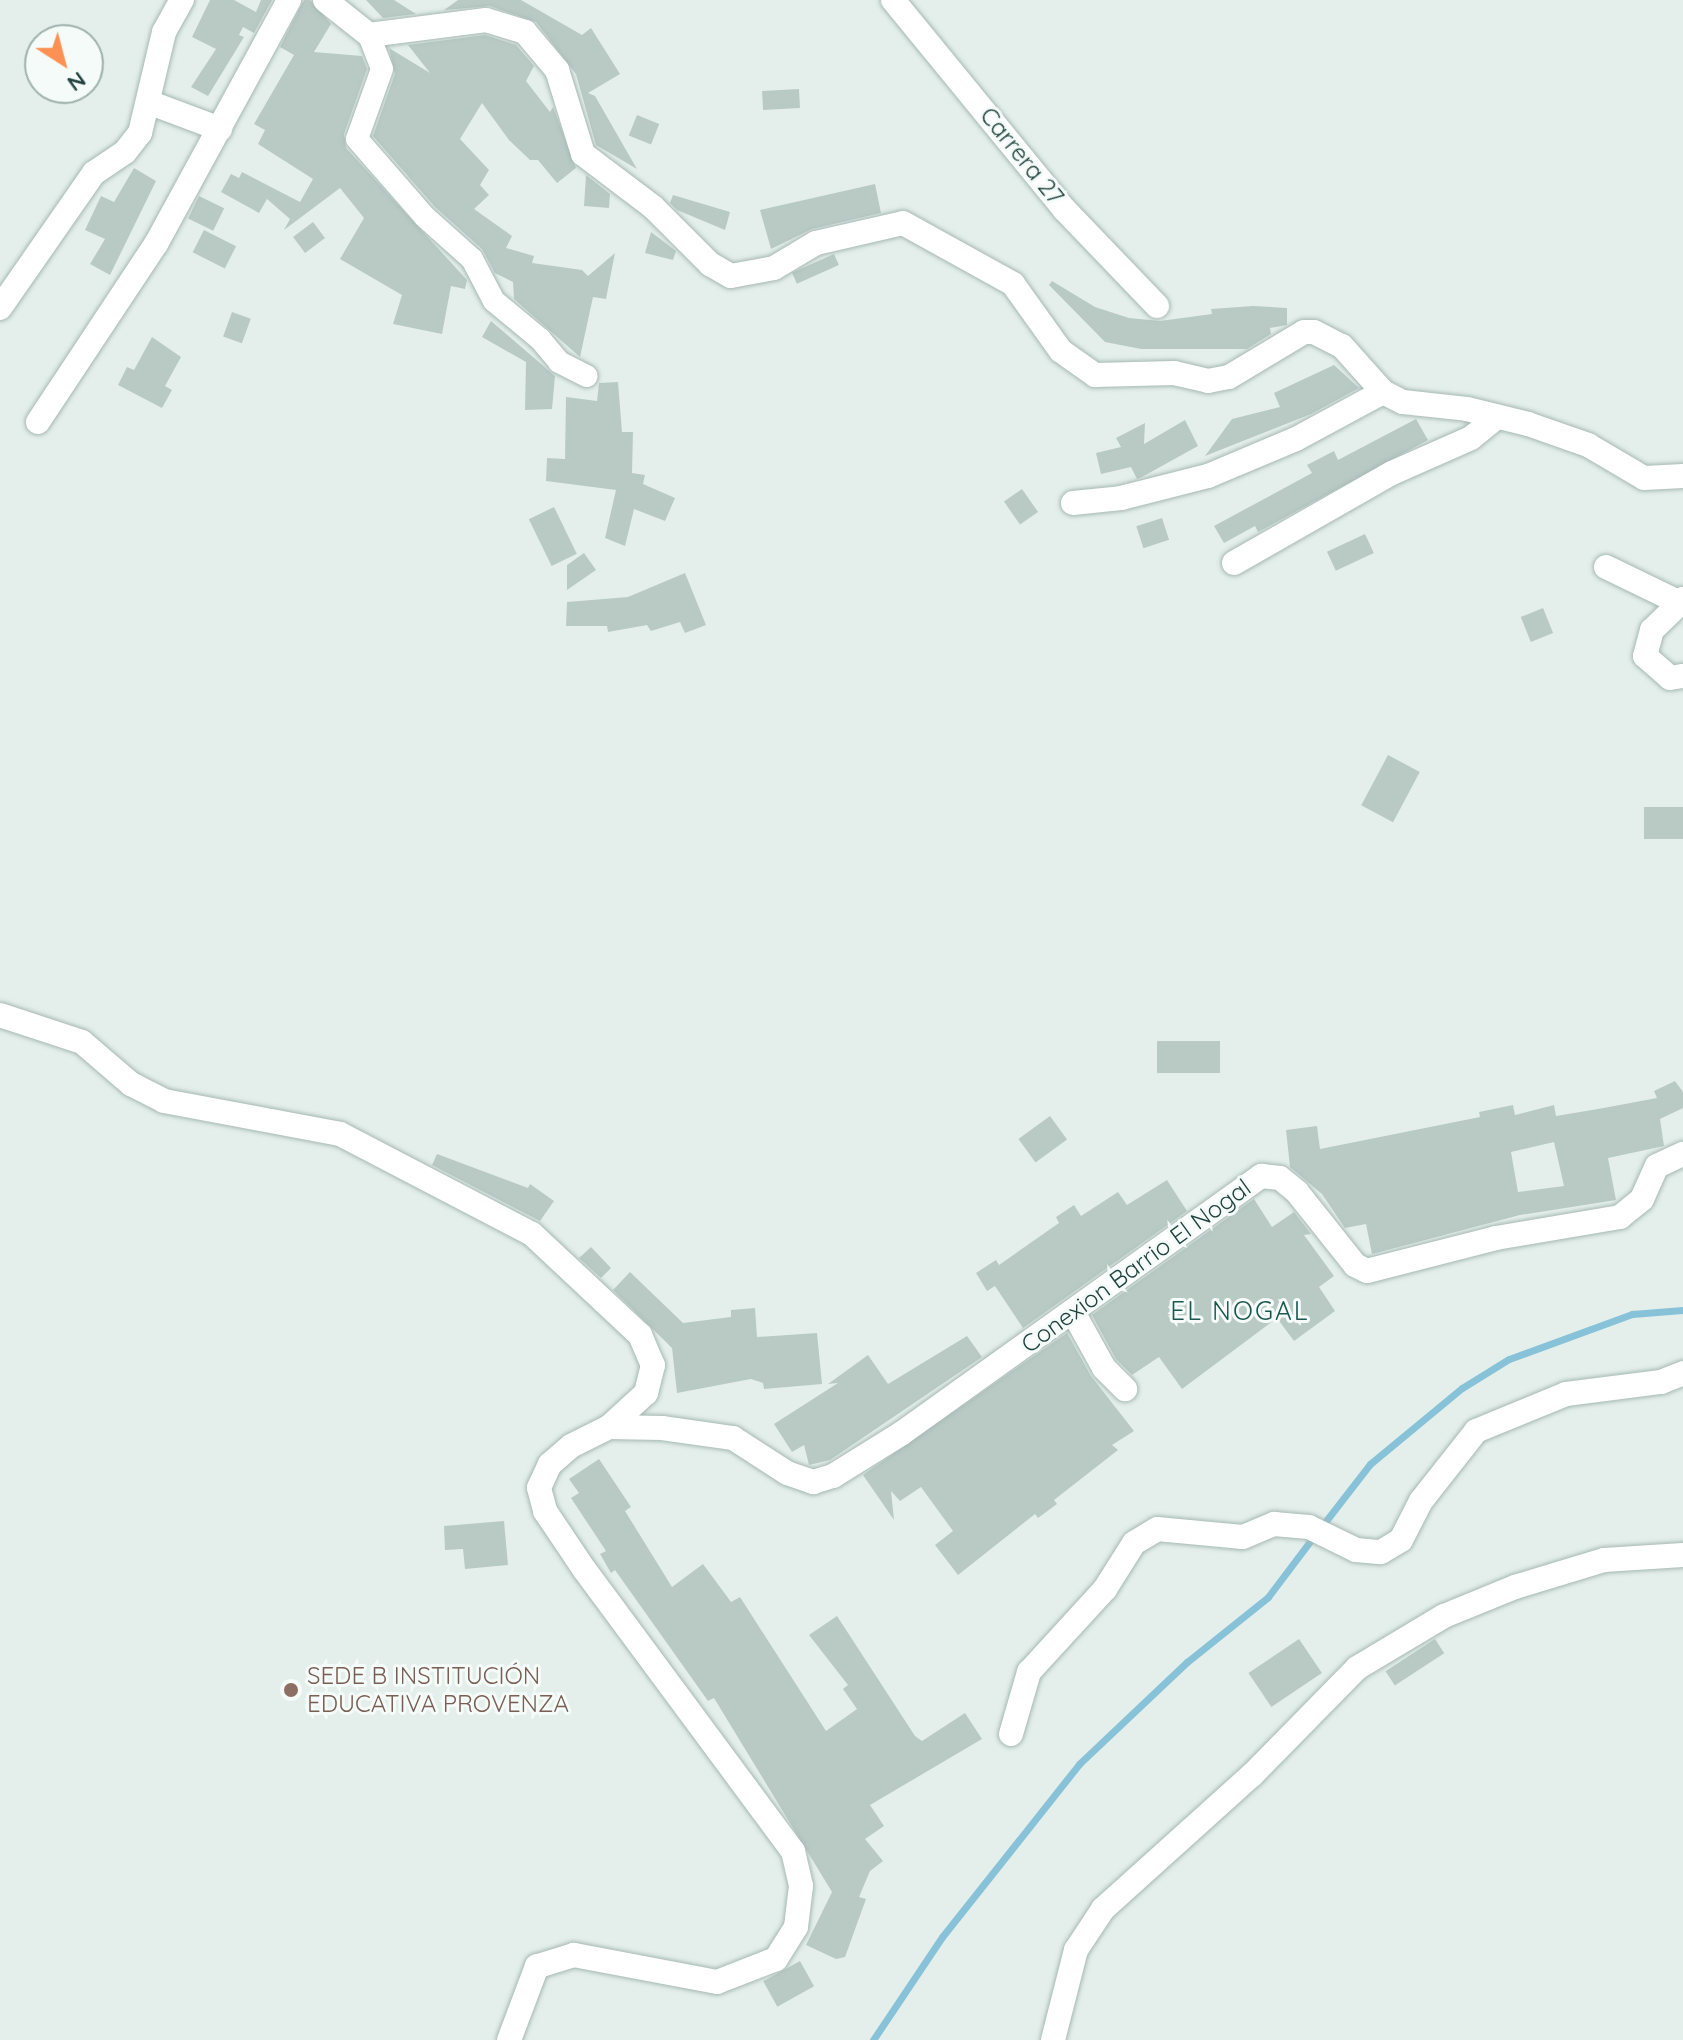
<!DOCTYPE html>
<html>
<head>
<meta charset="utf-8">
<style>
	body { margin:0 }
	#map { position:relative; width:1683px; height:2040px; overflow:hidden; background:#e4efeb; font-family:Quicksand,sans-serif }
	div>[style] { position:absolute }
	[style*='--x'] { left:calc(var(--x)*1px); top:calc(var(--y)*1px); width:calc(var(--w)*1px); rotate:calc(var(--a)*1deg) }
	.stream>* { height:7px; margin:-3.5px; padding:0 3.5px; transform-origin:3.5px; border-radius:3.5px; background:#88c2d8 }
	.building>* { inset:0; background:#b9cac5; transform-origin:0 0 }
	.roads { filter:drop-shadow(0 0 2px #a6b8b3) drop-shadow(0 0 2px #a6b8b3) }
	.pedestrian>* { height:22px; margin:-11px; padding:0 11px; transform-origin:11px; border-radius:11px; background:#fff }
	.minor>* { height:24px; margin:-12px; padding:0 12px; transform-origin:12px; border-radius:12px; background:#fff }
	.dots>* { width:22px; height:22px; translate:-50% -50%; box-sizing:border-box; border:4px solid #f5fbf8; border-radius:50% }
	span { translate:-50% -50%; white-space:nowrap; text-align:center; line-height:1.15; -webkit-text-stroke:6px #f5fbf8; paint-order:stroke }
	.street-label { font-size:24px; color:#21423d }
	.education-label { font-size:24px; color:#785e54 }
	.left { translate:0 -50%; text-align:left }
	.neighbourhood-label { font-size:26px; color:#1b574f; letter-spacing:2px }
	.north { position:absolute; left:24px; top:24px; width:80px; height:80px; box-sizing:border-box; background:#f5fbf8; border:2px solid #a0b1ad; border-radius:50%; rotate:144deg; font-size:22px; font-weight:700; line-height:32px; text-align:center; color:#21423d }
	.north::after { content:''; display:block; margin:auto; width:28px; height:36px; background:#fd9153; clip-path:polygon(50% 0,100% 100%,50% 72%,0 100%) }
</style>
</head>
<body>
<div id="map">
	<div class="stream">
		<div style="--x:1322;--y:1526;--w:78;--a:-52.3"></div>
		<div style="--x:1370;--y:1464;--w:119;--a:-39.6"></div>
		<div style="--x:1462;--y:1388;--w:55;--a:-31.7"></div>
		<div style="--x:1509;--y:1359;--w:131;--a:-20.1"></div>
		<div style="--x:1632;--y:1314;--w:51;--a:-4.5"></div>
		<div style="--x:873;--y:2040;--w:124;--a:-56.2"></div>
		<div style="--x:942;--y:1937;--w:221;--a:-51.6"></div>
		<div style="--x:1079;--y:1764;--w:149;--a:-43.4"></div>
		<div style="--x:1187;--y:1662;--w:104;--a:-38.7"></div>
		<div style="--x:1268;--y:1597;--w:76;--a:-53"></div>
	</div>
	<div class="building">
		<div style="clip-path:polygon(210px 0,234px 0,256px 12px,261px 0,272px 0,254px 33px,243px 27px,239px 35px,244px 37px,208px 96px,191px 87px,216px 49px,192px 37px)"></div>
		<div style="clip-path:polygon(304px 0,310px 0,331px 24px,314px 52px,362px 56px,367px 69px,344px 134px,346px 148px,467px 280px,465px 289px,451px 286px,442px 334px,393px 324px,402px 295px,340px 259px,364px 218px,340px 188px,284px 230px,290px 219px,267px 199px,259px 213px,221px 192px,231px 174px,239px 178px,242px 172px,300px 202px,313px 179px,258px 144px,265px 130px,254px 124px,294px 55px,280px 47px)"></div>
		<div style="clip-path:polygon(366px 0,394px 0,416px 14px,383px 18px)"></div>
		<div style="clip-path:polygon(458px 0,521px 0,582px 35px,591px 28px,620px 74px,588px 93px,595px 96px,637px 169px,596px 145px,576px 74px,536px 22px,490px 6px,444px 10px)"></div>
		<div style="clip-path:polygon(485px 35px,516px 45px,534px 66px,526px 81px,550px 112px,553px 107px,576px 168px,557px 183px,538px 160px,530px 160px,509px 140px,482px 103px,460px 139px,489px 170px,480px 185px,489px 195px,474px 209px,512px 236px,506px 248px,534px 256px,532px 263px,582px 270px,588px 276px,615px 253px,606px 299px,593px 297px,580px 357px,514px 299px,513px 282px,495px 273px,482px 249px,435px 207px,373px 136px,395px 74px,389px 48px,430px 73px,408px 45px)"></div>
		<div style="left:799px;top:89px;width:19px;height:37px;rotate:87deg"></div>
		<div style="left:637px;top:115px;width:24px;height:22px;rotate:22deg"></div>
		<div style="clip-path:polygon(134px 168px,156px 181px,110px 275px,90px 264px,105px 239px,85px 230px,101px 196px,114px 202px)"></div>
		<div style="clip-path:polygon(586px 175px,610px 194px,609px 208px,584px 206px)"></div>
		<div style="clip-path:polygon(875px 184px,881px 213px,812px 229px,771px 249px,760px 210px)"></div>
		<div style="clip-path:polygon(673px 195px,730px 212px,725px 230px,677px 210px,670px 203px)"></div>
		<div style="left:199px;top:196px;width:28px;height:25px;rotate:26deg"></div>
		<div style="left:313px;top:222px;width:20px;height:25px;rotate:53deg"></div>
		<div style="left:204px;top:230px;width:36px;height:25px;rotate:27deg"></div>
		<div style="clip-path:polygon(651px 232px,676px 251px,673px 260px,645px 253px)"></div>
		<div style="left:834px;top:254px;width:12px;height:46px;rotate:66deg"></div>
		<div style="clip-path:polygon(1052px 281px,1095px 307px,1129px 318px,1160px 321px,1212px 314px,1211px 309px,1253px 306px,1287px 308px,1287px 325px,1270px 328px,1271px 334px,1247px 349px,1141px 349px,1105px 342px,1049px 285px)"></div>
		<div style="left:232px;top:312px;width:20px;height:26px;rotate:20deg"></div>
		<div style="clip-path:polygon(491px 321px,555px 376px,552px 409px,525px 410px,526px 362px,482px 337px)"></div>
		<div style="clip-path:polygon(152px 337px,181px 357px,165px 386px,172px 390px,162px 408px,118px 385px,127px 367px,134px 370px)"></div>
		<div style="clip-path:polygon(1334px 365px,1359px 388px,1311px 414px,1205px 456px,1232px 419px,1280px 407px,1274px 393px)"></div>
		<div style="clip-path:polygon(618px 382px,622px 432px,633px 432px,632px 473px,645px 475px,643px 484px,675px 498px,665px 521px,634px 509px,625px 546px,605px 538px,616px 490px,546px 481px,547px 458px,565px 459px,566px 397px,597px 401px,599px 383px)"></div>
		<div style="clip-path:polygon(1416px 419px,1428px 440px,1258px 532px,1255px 526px,1224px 543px,1214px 526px,1312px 473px,1307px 465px,1334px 451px,1338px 460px)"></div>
		<div style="clip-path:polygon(1185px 420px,1198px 446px,1142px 477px,1137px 479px,1131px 467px,1101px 474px,1096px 453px,1121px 447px,1116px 438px,1145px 423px,1144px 444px)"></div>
		<div style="left:1022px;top:489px;width:28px;height:22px;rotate:55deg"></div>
		<div style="left:554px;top:507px;width:52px;height:28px;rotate:64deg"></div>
		<div style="left:1162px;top:518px;width:23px;height:27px;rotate:72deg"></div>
		<div style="left:1365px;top:534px;width:21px;height:42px;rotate:65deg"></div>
		<div style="clip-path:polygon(584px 553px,596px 570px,567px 590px,567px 565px)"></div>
		<div style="clip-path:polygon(685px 573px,706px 625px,685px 633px,680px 622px,651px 631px,647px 625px,608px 632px,607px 626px,566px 626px,567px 602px,628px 597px)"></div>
		<div style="left:1543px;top:608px;width:27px;height:24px;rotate:68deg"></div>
		<div style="left:1388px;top:755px;width:36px;height:57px;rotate:28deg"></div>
		<div style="left:1683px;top:807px;width:32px;height:39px;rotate:90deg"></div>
		<div style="left:1157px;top:1041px;width:63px;height:32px"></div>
		<div style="clip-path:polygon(evenodd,1675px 1081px,1683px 1092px,1683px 1108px,1660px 1119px,1664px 1146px,1608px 1158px,1616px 1200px,1520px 1215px,1372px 1254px,1366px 1224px,1345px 1228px,1322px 1194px,1290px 1167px,1286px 1130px,1317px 1126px,1320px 1149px,1480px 1117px,1479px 1112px,1513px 1105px,1515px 1115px,1554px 1105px,1556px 1116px,1598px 1109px,1657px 1098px,1654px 1091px,1675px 1081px,1554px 1142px,1564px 1186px,1518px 1192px,1511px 1152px,1554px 1142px)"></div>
		<div style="left:1050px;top:1116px;width:29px;height:39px;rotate:54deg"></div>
		<div style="clip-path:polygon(437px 1154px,528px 1188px,530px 1184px,554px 1201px,540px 1221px,432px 1165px)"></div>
		<div style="clip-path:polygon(1167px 1180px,1187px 1211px,1023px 1328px,995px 1286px,987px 1291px,976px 1273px,996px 1260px,999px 1265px,1059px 1223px,1056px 1217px,1074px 1205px,1081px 1216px,1118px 1192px,1127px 1205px)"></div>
		<div style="clip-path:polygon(1254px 1199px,1272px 1227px,1294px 1212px,1311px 1234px,1304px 1235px,1334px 1276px,1319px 1287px,1335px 1311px,1294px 1341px,1277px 1318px,1182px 1389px,1159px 1357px,1132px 1375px,1116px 1359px,1092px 1315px)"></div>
		<div style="clip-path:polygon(591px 1247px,611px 1268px,601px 1278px,579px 1258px)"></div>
		<div style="clip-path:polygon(630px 1272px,683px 1323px,731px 1317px,731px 1310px,755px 1308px,757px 1337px,817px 1333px,822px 1384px,764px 1389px,763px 1383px,751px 1379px,677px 1393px,672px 1348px,613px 1290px)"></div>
		<div style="clip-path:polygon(1067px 1333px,1091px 1376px,1134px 1431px,1112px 1445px,1118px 1450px,1054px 1500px,1057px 1504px,1038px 1518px,1035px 1514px,958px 1575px,935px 1545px,953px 1531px,921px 1487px,900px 1501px,891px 1491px,894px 1520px,863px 1475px)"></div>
		<div style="clip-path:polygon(967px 1336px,982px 1357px,830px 1460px,809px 1465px,804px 1445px,792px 1452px,774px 1424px,838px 1383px,828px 1384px,868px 1355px,888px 1384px)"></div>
		<div style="clip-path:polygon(599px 1459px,631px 1507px,625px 1511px,672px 1587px,703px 1564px,731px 1602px,740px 1597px,826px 1731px,857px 1709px,843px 1689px,848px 1685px,809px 1635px,837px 1616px,915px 1736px,922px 1741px,965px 1713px,982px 1739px,870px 1805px,884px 1826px,865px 1839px,883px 1861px,870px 1871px,859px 1897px,866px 1899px,845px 1957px,836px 1959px,806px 1945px,832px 1892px,714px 1698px,708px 1701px,615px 1570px,611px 1573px,600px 1554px,606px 1551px,571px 1498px,579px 1493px,569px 1479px)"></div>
		<div style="clip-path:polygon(504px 1521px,508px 1565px,465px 1569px,463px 1549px,445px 1550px,444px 1526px)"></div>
		<div style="left:1299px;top:1639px;width:41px;height:61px;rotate:56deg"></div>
		<div style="left:1435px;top:1639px;width:17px;height:59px;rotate:57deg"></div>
		<div style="left:800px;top:1961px;width:29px;height:42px;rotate:61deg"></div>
	</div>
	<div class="roads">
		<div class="pedestrian">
			<div style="--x:369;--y:35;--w:36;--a:69"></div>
			<div style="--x:382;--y:69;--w:74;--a:109.7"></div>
			<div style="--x:357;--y:139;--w:103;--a:48.9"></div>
			<div style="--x:425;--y:217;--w:63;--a:41.8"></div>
			<div style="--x:472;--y:259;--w:47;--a:62.4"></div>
			<div style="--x:494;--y:301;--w:60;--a:39.6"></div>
			<div style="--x:540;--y:339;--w:30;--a:50"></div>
			<div style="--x:559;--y:362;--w:31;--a:27"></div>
		</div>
		<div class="minor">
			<div style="--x:325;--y:0;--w:56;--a:38.5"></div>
			<div style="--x:369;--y:35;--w:118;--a:-7.3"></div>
			<div style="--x:486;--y:20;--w:41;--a:17.1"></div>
			<div style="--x:525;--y:32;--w:50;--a:49.9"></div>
			<div style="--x:557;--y:70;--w:88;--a:72.8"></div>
			<div style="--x:583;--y:154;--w:88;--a:37.1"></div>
			<div style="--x:653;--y:207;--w:81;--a:45"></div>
			<div style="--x:710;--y:264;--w:24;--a:30"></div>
			<div style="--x:731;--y:276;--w:44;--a:-10.5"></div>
			<div style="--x:774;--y:268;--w:49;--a:-30.8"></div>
			<div style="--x:816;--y:243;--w:89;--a:-12.9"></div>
			<div style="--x:903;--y:223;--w:126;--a:29"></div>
			<div style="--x:1013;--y:284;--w:82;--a:54.4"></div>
			<div style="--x:1061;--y:351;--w:42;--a:35.2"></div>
			<div style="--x:1095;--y:375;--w:79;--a:-1.5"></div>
			<div style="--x:1174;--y:373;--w:35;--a:13"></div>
			<div style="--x:1208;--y:381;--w:21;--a:-11"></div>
			<div style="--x:1229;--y:377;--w:87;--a:-31"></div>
			<div style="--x:1304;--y:332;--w:10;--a:0"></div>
			<div style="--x:1314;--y:332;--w:31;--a:27"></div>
			<div style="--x:1342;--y:346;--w:62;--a:48.3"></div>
			<div style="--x:1383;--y:392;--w:22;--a:27"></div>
			<div style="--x:1403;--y:402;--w:64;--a:6.2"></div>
			<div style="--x:1467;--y:409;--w:63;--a:13.8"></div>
			<div style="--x:1528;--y:424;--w:64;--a:19.3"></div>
			<div style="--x:1588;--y:445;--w:65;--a:30.5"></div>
			<div style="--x:1644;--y:478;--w:39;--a:-3"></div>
			<div style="--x:893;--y:0;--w:271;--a:50.7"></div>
			<div style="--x:1065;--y:210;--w:133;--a:46.2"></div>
			<div style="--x:148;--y:102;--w:77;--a:20.6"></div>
			<div style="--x:0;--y:308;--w:165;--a:-55.2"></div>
			<div style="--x:94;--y:173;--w:37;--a:-34"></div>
			<div style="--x:125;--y:152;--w:24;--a:-52"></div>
			<div style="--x:140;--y:133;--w:104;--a:-76.6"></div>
			<div style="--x:164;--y:32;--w:37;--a:-61"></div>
			<div style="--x:38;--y:422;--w:214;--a:-56.5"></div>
			<div style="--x:156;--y:244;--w:278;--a:-61.4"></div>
			<div style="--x:1073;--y:503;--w:48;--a:-5.9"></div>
			<div style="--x:1121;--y:498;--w:90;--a:-14.2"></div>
			<div style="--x:1208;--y:476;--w:95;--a:-22.8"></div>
			<div style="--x:1296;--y:439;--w:99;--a:-28.4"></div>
			<div style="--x:1234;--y:563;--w:182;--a:-29.7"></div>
			<div style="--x:1392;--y:473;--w:86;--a:-23.9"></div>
			<div style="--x:1471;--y:438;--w:33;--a:-39"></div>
			<div style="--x:1606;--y:567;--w:82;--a:25.9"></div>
			<div style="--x:1680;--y:603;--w:5;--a:-53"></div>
			<div style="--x:1680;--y:603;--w:39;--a:136"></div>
			<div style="--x:1652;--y:630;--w:27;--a:105"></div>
			<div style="--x:1645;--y:656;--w:33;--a:41"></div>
			<div style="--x:1670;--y:678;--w:13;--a:-9"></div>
			<div style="--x:0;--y:1015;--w:86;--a:18.2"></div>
			<div style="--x:82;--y:1042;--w:65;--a:40.6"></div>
			<div style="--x:131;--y:1084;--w:37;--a:27"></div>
			<div style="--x:164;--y:1101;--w:179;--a:10.6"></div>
			<div style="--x:340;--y:1134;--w:216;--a:27.5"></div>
			<div style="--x:532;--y:1234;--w:148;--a:43.1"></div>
			<div style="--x:640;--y:1335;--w:33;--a:67"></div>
			<div style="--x:653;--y:1365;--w:29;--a:104"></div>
			<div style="--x:646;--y:1393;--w:50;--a:137.4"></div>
			<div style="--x:609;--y:1427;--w:42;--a:153.4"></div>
			<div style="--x:571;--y:1446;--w:28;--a:139"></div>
			<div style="--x:550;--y:1464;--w:26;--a:115"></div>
			<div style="--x:539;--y:1488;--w:24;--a:75"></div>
			<div style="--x:545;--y:1511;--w:70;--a:56.1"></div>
			<div style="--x:584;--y:1569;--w:351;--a:53.5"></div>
			<div style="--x:793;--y:1851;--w:36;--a:77"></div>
			<div style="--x:801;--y:1886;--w:41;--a:97"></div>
			<div style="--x:796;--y:1927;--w:38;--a:122"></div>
			<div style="--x:776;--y:1959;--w:63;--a:158.7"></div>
			<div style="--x:717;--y:1982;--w:146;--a:-169.3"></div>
			<div style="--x:574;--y:1955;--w:39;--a:163"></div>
			<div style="--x:537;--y:1966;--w:79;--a:110.7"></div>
			<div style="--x:1073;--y:1312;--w:64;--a:61"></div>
			<div style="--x:1104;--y:1368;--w:30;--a:45"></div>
			<div style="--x:609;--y:1427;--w:53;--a:1.1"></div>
			<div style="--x:662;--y:1428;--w:72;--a:8"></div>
			<div style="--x:733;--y:1438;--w:64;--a:32.9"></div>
			<div style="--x:787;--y:1473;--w:28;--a:19"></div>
			<div style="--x:813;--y:1482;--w:21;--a:-17"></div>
			<div style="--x:833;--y:1476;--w:81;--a:-31.9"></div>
			<div style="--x:902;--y:1433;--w:442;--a:-35.6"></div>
			<div style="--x:1261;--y:1176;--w:19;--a:6"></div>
			<div style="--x:1280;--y:1178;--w:22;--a:39"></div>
			<div style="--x:1297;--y:1192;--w:93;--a:51.5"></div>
			<div style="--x:1355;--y:1265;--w:13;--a:27"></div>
			<div style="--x:1367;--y:1271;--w:133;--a:-14.3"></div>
			<div style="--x:1496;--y:1238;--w:126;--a:-9.6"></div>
			<div style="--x:1620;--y:1217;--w:28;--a:-39"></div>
			<div style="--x:1642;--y:1199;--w:36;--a:-66"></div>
			<div style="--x:1657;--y:1166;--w:29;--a:-25"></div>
			<div style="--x:1011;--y:1734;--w:65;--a:-73.8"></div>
			<div style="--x:1029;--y:1672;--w:113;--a:-47.5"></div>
			<div style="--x:1105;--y:1589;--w:54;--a:-57.8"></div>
			<div style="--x:1134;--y:1543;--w:27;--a:-31"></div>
			<div style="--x:1157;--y:1529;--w:86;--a:5.3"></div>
			<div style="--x:1243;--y:1537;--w:34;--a:-23"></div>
			<div style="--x:1274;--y:1524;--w:35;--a:5"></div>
			<div style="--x:1309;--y:1527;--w:52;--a:26.1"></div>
			<div style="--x:1356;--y:1550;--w:25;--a:5"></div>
			<div style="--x:1381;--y:1552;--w:23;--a:-31"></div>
			<div style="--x:1401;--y:1540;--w:44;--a:-62.9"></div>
			<div style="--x:1421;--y:1501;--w:89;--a:-51.8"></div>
			<div style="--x:1476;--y:1431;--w:97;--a:-22.3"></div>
			<div style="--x:1566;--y:1394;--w:96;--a:-7.2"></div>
			<div style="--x:1661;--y:1382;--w:24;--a:-22"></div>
			<div style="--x:1053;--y:2040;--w:93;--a:-75.7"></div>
			<div style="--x:1076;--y:1950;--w:49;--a:-56.6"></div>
			<div style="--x:1103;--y:1909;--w:200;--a:-42"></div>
			<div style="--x:1252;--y:1775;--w:150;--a:-45.5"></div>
			<div style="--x:1357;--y:1668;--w:101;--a:-30.9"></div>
			<div style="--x:1444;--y:1616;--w:77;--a:-22.2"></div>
			<div style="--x:1515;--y:1587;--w:93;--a:-16.9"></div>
			<div style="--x:1604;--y:1560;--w:79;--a:-3.6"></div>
		</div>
	</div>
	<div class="dots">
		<div style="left:291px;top:1690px;background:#8d6e63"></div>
	</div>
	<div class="street-label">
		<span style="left:1022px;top:156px;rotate:51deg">Carrera 27</span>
		<span style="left:1136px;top:1266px;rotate:-36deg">Conexion Barrio El Nogal</span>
	</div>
	<div class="education-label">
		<span class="left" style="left:307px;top:1690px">SEDE B INSTITUCIÓN<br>EDUCATIVA PROVENZA</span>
	</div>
	<div class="neighbourhood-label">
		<span style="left:1240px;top:1311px">EL NOGAL</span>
	</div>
	<div class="north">N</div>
</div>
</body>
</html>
